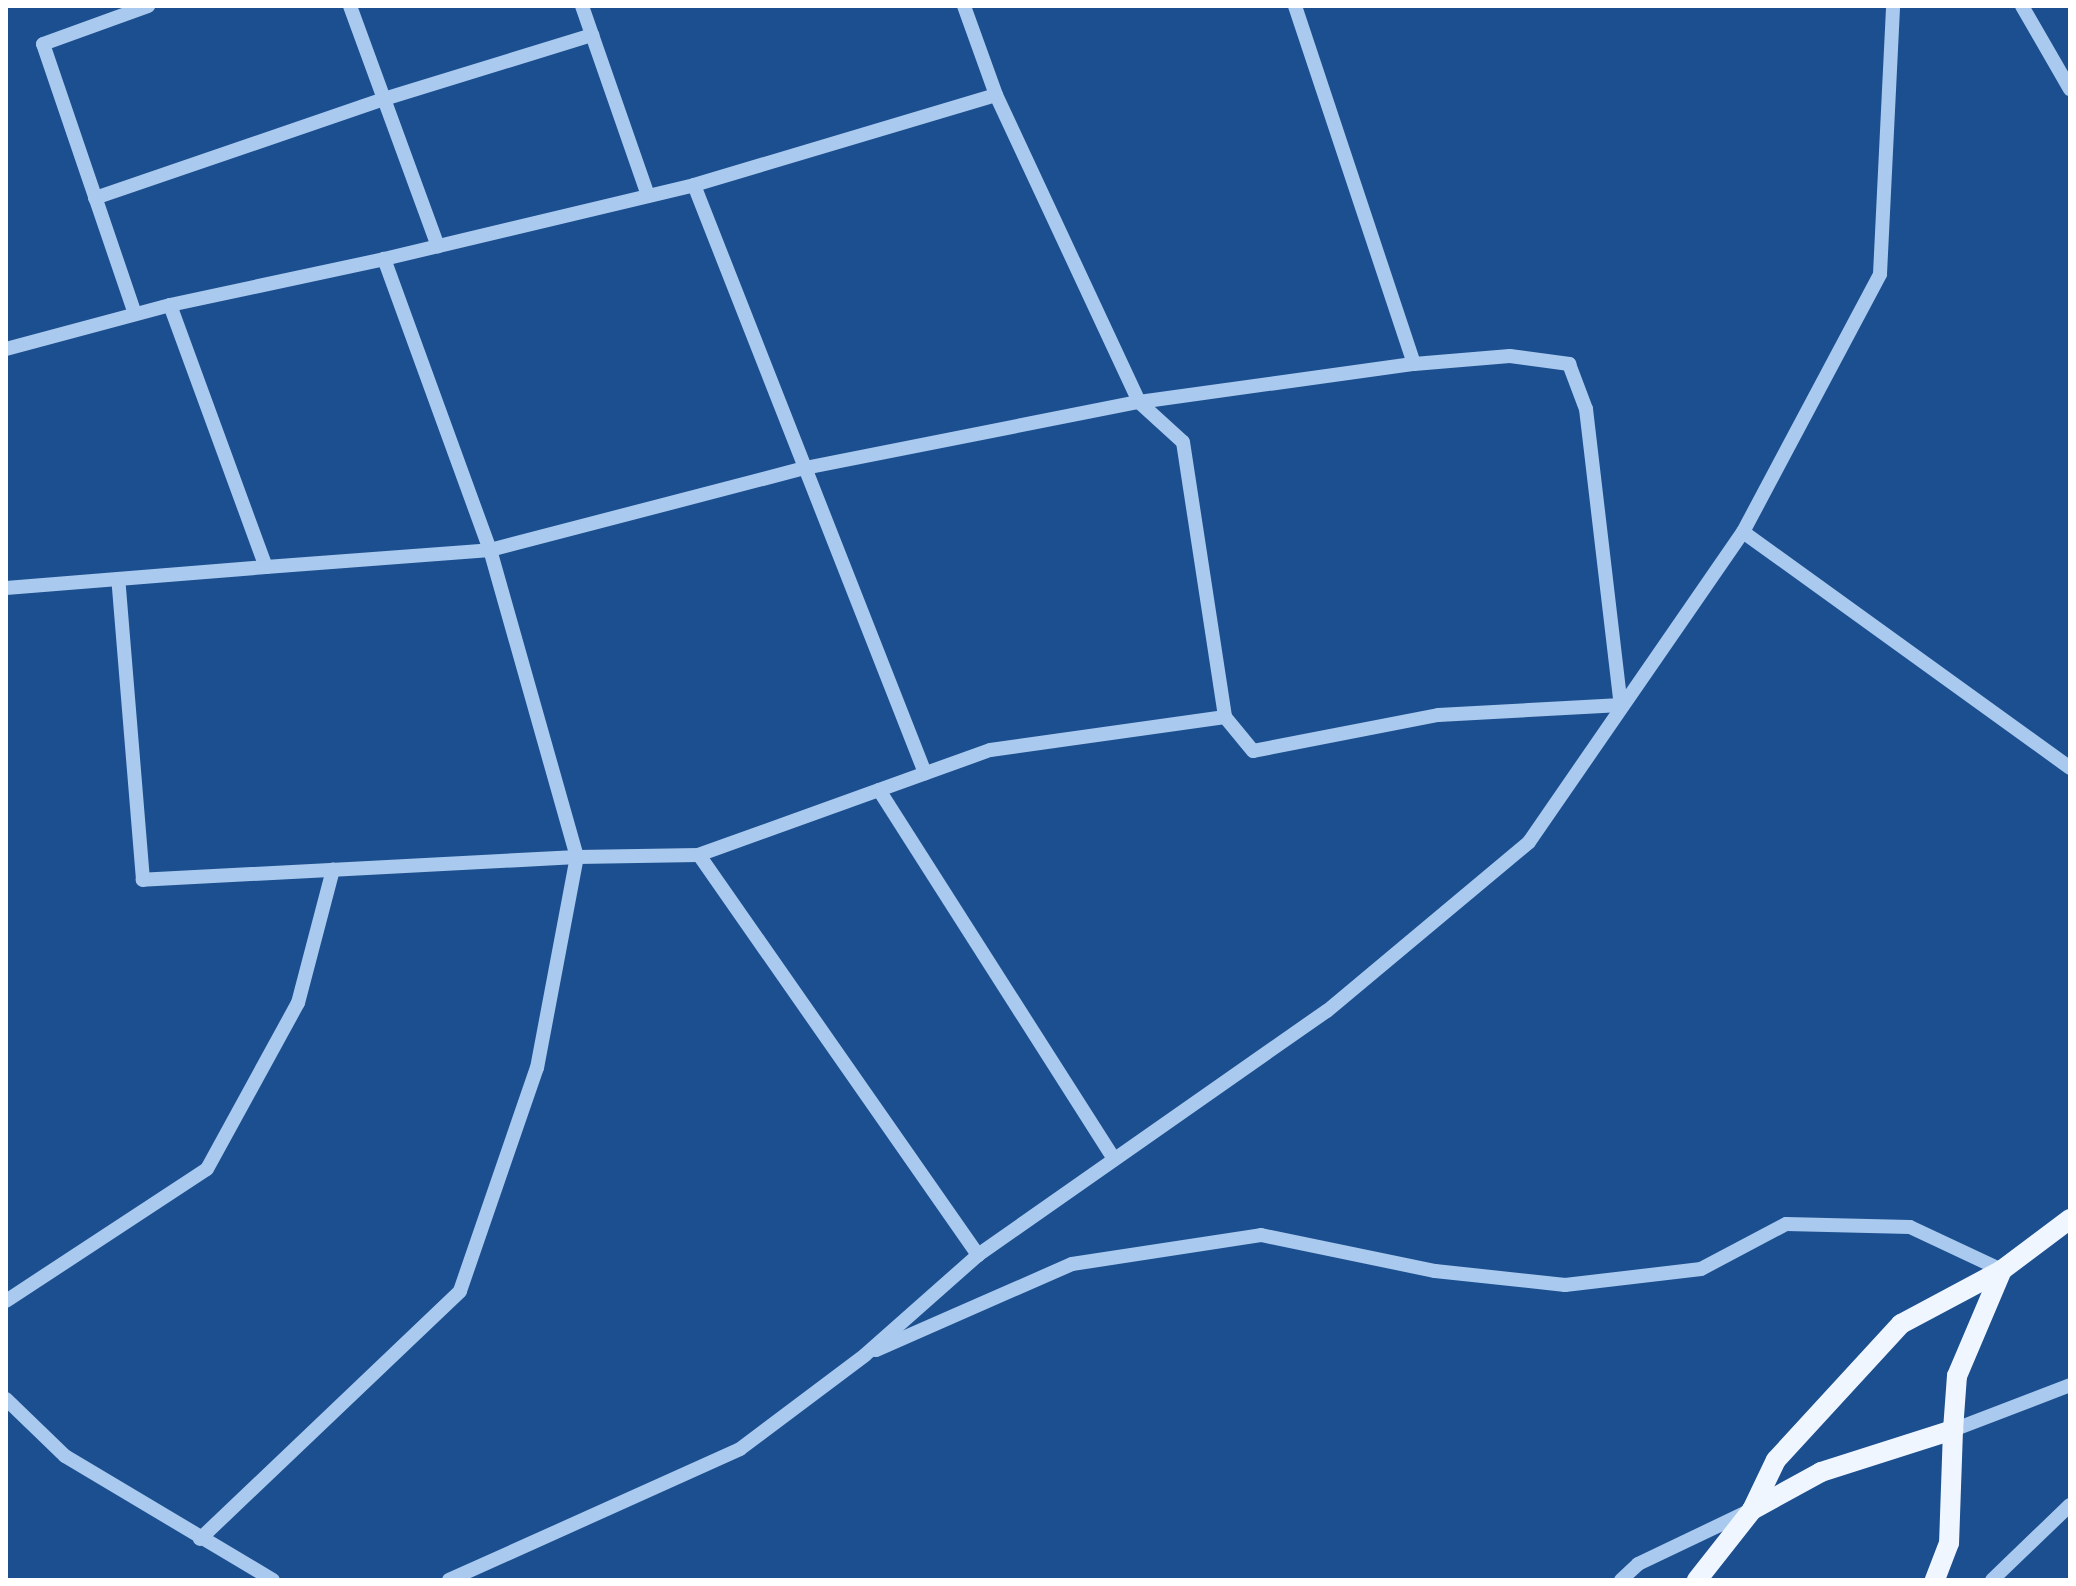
<!DOCTYPE html>
<html>
<head>
<meta charset="utf-8">
<style>
	body { margin:0 }
	#map { position:relative; width:2076px; height:1586px; overflow:hidden; background:#1b4f8f; font-family:Montserrat,sans-serif }
	div>[style] { position:absolute }
	[style*='--x'] { left:calc(var(--x)*1px); top:calc(var(--y)*1px); width:calc(var(--w)*1px); rotate:calc(var(--a)*1deg) }
	.minor>* { height:14px; margin:-7px; padding:0 7px; transform-origin:7px; border-radius:7px; background:#a9c9ee }
	.major>* { height:20px; margin:-10px; padding:0 10px; transform-origin:10px; border-radius:10px; background:#f0f6ff }
	span { translate:-50% -50%; white-space:nowrap; text-align:center; line-height:1.15; -webkit-text-stroke:6px #1b4f8f; paint-order:stroke }
	.frame { position:absolute; inset:0; border:8px solid #fff; pointer-events:none }
</style>
</head>
<body>
<div id="map">
	<div class="minor">
		<div style="--x:350;--y:6;--w:256;--a:69.9"></div>
		<div style="--x:582;--y:6;--w:201;--a:70.8"></div>
		<div style="--x:964;--y:6;--w:95;--a:70.2"></div>
		<div style="--x:996;--y:95;--w:339;--a:65"></div>
		<div style="--x:1139;--y:402;--w:59;--a:42.3"></div>
		<div style="--x:1183;--y:442;--w:278;--a:81.3"></div>
		<div style="--x:1295;--y:6;--w:377;--a:71.6"></div>
		<div style="--x:2022;--y:6;--w:96;--a:60"></div>
		<div style="--x:694;--y:185;--w:632;--a:68.55"></div>
		<div style="--x:95;--y:198;--w:305;--a:-18.9"></div>
		<div style="--x:384;--y:99;--w:218;--a:-17.1"></div>
		<div style="--x:170;--y:305;--w:279;--a:69.9"></div>
		<div style="--x:135;--y:314;--w:285;--a:-108.8"></div>
		<div style="--x:43;--y:44;--w:112;--a:-19.9"></div>
		<div style="--x:6;--y:349;--w:170;--a:-15"></div>
		<div style="--x:170;--y:305;--w:219;--a:-12.1"></div>
		<div style="--x:384;--y:259;--w:319;--a:-13.4"></div>
		<div style="--x:694;--y:185;--w:315;--a:-16.6"></div>
		<div style="--x:1743;--y:532;--w:403;--a:35.8"></div>
		<div style="--x:6;--y:588;--w:261;--a:-4.6"></div>
		<div style="--x:266;--y:567;--w:225;--a:-4.3"></div>
		<div style="--x:490;--y:550;--w:325;--a:-14.6"></div>
		<div style="--x:805;--y:468;--w:340;--a:-11.2"></div>
		<div style="--x:1139;--y:402;--w:278;--a:-7.9"></div>
		<div style="--x:1414;--y:364;--w:96;--a:-4.8"></div>
		<div style="--x:1510;--y:356;--w:60;--a:7.7"></div>
		<div style="--x:1569;--y:364;--w:48;--a:69.3"></div>
		<div style="--x:1586;--y:409;--w:298;--a:83.3"></div>
		<div style="--x:1621;--y:705;--w:183;--a:176.9"></div>
		<div style="--x:1438;--y:715;--w:188;--a:169"></div>
		<div style="--x:1253;--y:751;--w:44;--a:-129.5"></div>
		<div style="--x:1225;--y:717;--w:237;--a:172"></div>
		<div style="--x:990;--y:750;--w:309;--a:160.2"></div>
		<div style="--x:699;--y:855;--w:122;--a:179.1"></div>
		<div style="--x:577;--y:857;--w:435;--a:177"></div>
		<div style="--x:143;--y:880;--w:302;--a:-94.7"></div>
		<div style="--x:879;--y:790;--w:435;--a:57.5"></div>
		<div style="--x:699;--y:855;--w:488;--a:55.1"></div>
		<div style="--x:6;--y:1301;--w:240;--a:-33.3"></div>
		<div style="--x:207;--y:1169;--w:189;--a:-61.3"></div>
		<div style="--x:298;--y:1003;--w:138;--a:-75.3"></div>
		<div style="--x:876;--y:1350;--w:214;--a:-23.7"></div>
		<div style="--x:1072;--y:1264;--w:191;--a:-8.7"></div>
		<div style="--x:1261;--y:1235;--w:178;--a:11.7"></div>
		<div style="--x:1435;--y:1271;--w:131;--a:6.1"></div>
		<div style="--x:1565;--y:1285;--w:137;--a:-6.7"></div>
		<div style="--x:1701;--y:1269;--w:96;--a:-27.9"></div>
		<div style="--x:1786;--y:1224;--w:124;--a:1.4"></div>
		<div style="--x:1910;--y:1227;--w:102;--a:25.1"></div>
		<div style="--x:6;--y:1399;--w:82;--a:44"></div>
		<div style="--x:65;--y:1456;--w:242;--a:30.8"></div>
		<div style="--x:1953;--y:1430;--w:125;--a:-21"></div>
		<div style="--x:200;--y:1539;--w:359;--a:-43.6"></div>
		<div style="--x:460;--y:1291;--w:236;--a:-71"></div>
		<div style="--x:537;--y:1068;--w:215;--a:-79.3"></div>
		<div style="--x:577;--y:857;--w:319;--a:-105.8"></div>
		<div style="--x:490;--y:550;--w:310;--a:-110"></div>
		<div style="--x:449;--y:1580;--w:319;--a:-24.2"></div>
		<div style="--x:740;--y:1449;--w:156;--a:-36.9"></div>
		<div style="--x:865;--y:1355;--w:151;--a:-41.5"></div>
		<div style="--x:978;--y:1255;--w:426;--a:-35"></div>
		<div style="--x:1327;--y:1011;--w:263;--a:-39.9"></div>
		<div style="--x:1529;--y:842;--w:377;--a:-55.4"></div>
		<div style="--x:1743;--y:532;--w:292;--a:-62"></div>
		<div style="--x:1880;--y:274;--w:268;--a:-87.2"></div>
		<div style="--x:1621;--y:1580;--w:23;--a:-43"></div>
		<div style="--x:1638;--y:1564;--w:121;--a:-25.5"></div>
		<div style="--x:1992;--y:1580;--w:108;--a:-43.9"></div>
	</div>
	<div class="major">
		<div style="--x:1953;--y:1430;--w:54;--a:-85.8"></div>
		<div style="--x:1957;--y:1376;--w:115;--a:-67"></div>
		<div style="--x:1752;--y:1510;--w:55;--a:-64.4"></div>
		<div style="--x:1776;--y:1460;--w:185;--a:-47.4"></div>
		<div style="--x:1901;--y:1324;--w:115;--a:-28.1"></div>
		<div style="--x:2002;--y:1270;--w:85;--a:-36.9"></div>
		<div style="--x:1697;--y:1580;--w:89;--a:-51.8"></div>
		<div style="--x:1752;--y:1510;--w:79;--a:-28.8"></div>
		<div style="--x:1821;--y:1472;--w:139;--a:-17.7"></div>
		<div style="--x:1953;--y:1430;--w:113;--a:92"></div>
		<div style="--x:1949;--y:1543;--w:40;--a:111"></div>
	</div>
	<div class="frame"></div>
</div>
</body>
</html>
